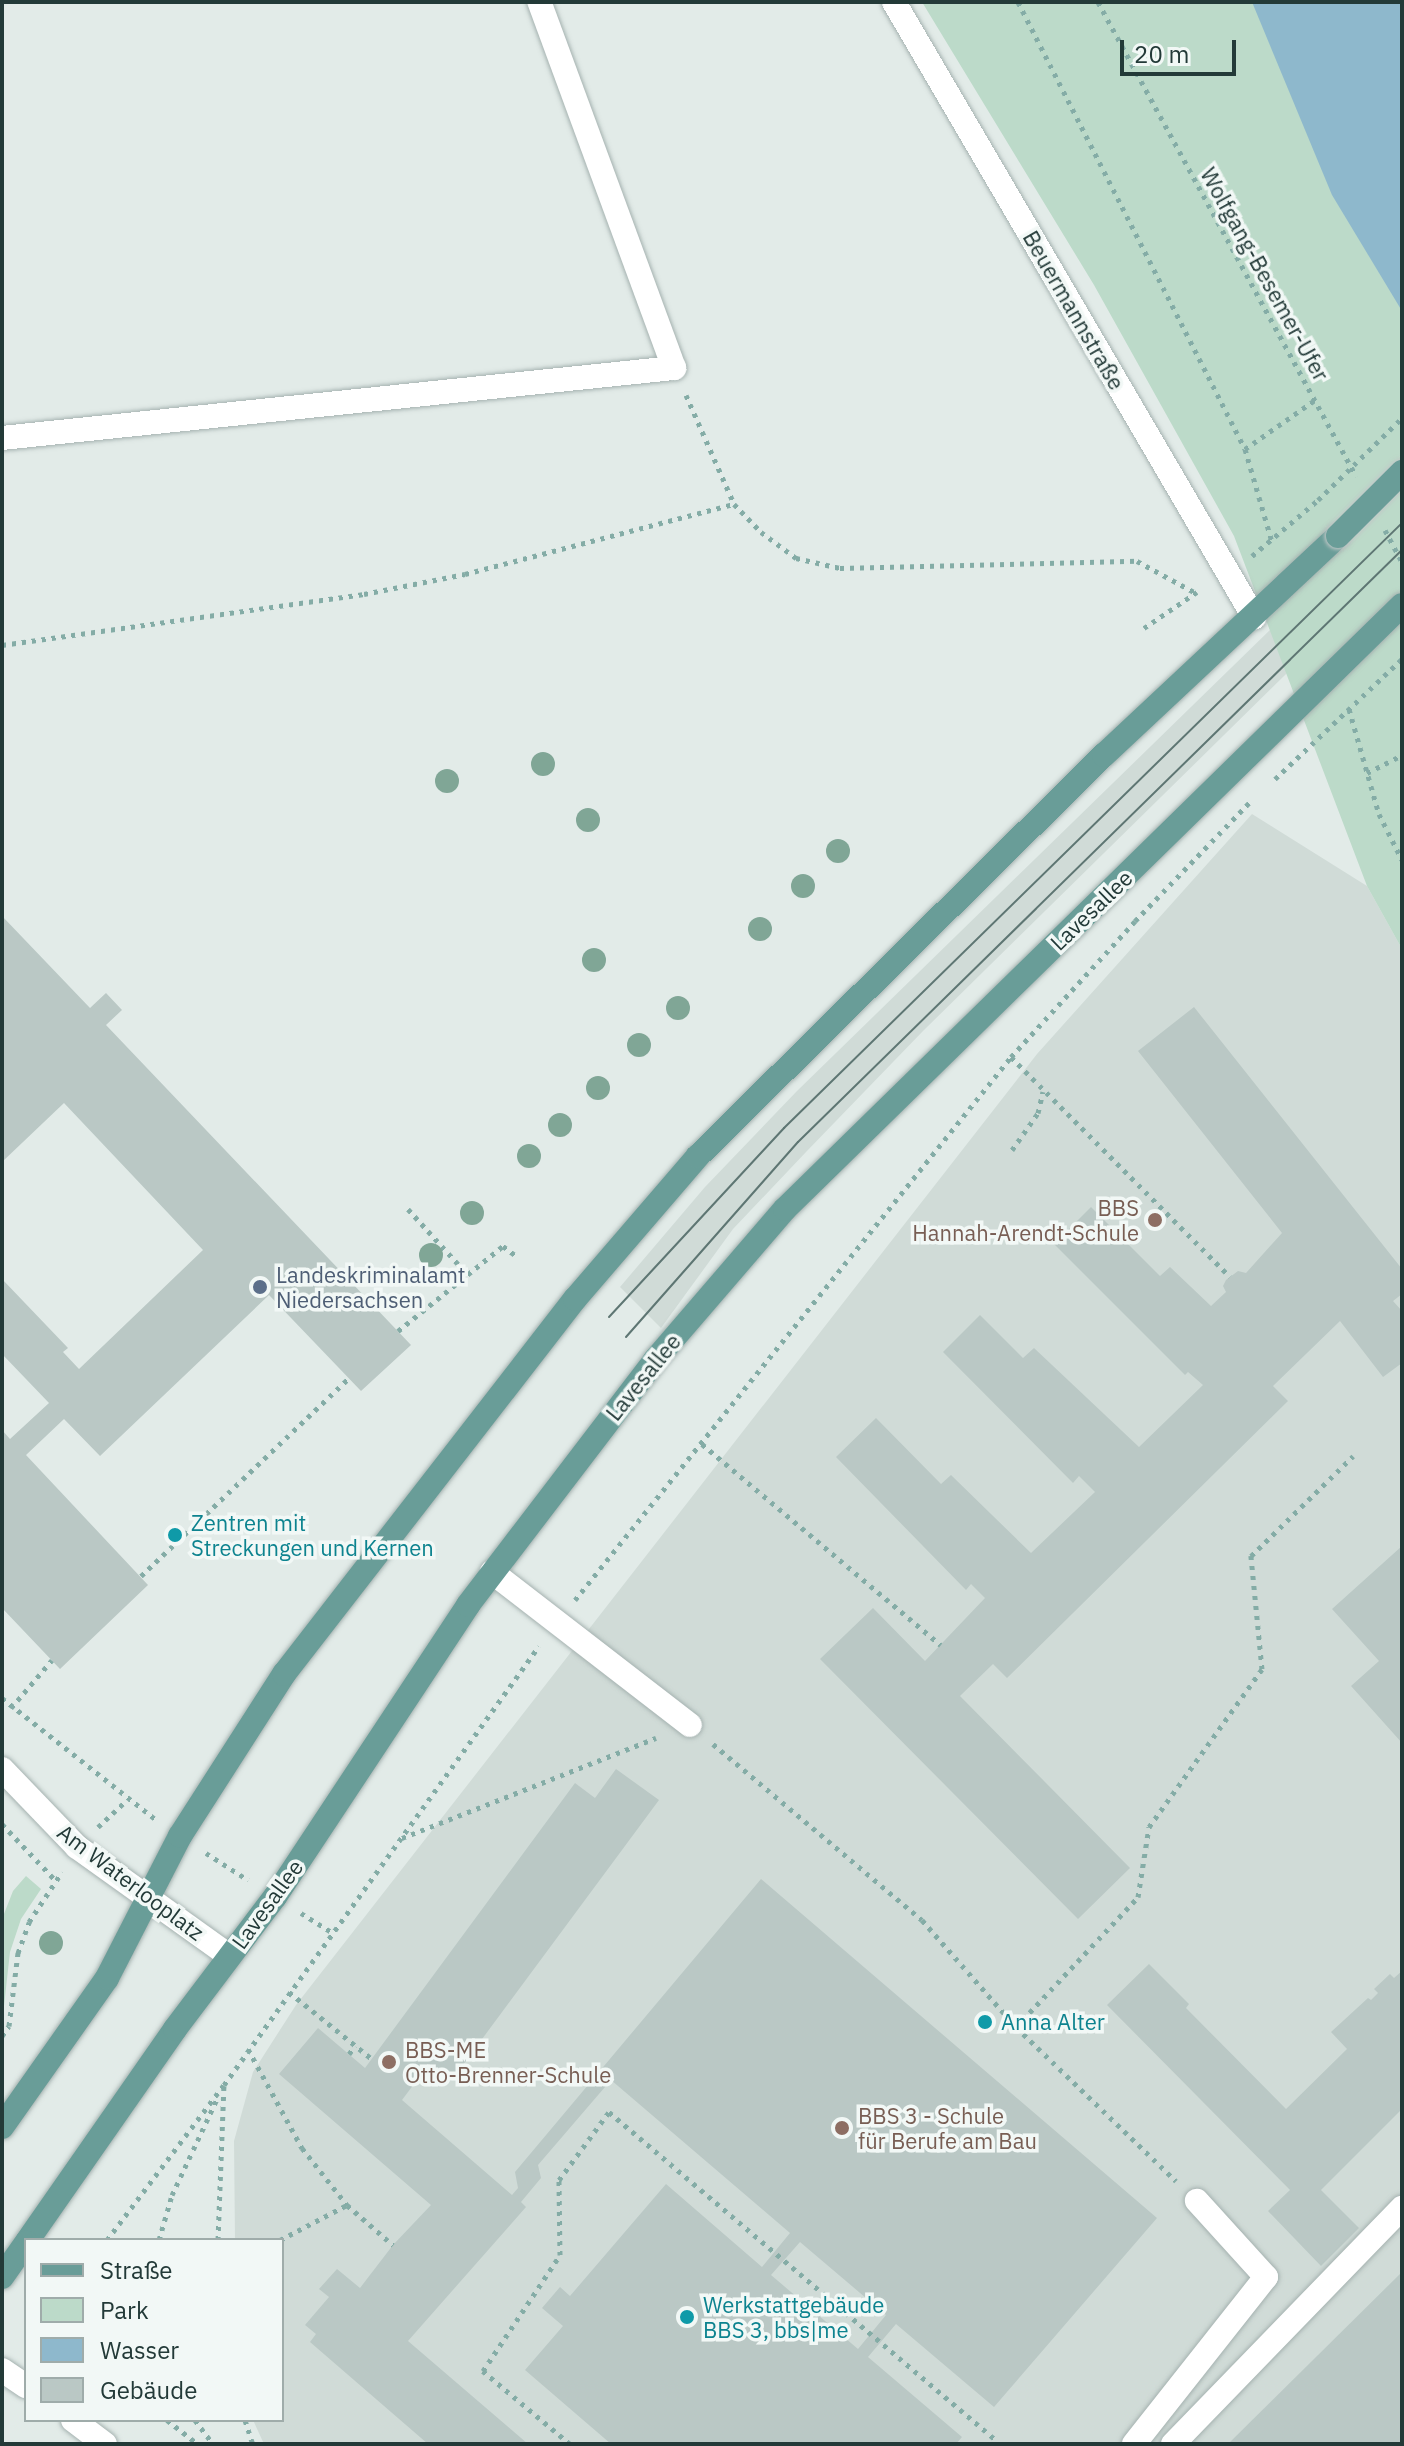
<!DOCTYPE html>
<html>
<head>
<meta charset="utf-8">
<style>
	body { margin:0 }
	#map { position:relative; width:1404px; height:2446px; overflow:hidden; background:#e2ebe8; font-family:"IBM Plex Sans",sans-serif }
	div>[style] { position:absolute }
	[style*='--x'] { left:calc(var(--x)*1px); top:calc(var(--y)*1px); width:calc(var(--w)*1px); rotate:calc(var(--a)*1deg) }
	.built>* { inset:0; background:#d0dbd7 }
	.green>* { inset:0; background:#bcdac9 }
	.water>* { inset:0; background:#8eb8cc }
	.building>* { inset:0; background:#bac8c5 }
	.path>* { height:5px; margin-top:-2.5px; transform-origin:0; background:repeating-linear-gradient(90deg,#84aca6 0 4px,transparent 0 10px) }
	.roads { filter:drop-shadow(0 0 2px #a5b2b0) drop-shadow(0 0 2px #a5b2b0) }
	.minor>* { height:24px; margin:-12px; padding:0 12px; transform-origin:12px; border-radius:12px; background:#fff }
	.major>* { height:24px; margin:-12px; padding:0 12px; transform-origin:12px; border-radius:12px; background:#699d98 }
	.tram>* { height:2px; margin:-1px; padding:0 1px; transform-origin:1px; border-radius:1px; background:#5e7673 }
	.path-bridge>* { height:5px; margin-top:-2.5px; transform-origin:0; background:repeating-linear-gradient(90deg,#84aca6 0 4px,transparent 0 10px) }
	.bridges { filter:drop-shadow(0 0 2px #c1c8c7) drop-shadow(0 0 2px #c1c8c7) }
	.major-bridge>* { height:24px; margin:-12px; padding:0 12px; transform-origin:12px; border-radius:12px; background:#699d98 }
	.trees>* { width:24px; height:24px; margin:-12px; border-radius:50%; background:#80a696 }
	.dots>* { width:22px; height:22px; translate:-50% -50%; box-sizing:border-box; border:4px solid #f2f8f6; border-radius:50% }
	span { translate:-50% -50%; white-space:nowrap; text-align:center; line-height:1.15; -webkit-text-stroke:7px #f2f8f6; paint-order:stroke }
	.street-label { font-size:22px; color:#233a38 }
	.education-label { font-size:22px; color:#785e54 }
	.right { translate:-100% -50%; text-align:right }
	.left { translate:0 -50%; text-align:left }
	.service-label { font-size:22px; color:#4e5e75 }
	.culture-label { font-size:22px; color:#0d838f }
	.frame { position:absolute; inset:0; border:4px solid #233a38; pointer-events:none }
	.legend { position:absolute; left:24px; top:2238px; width:260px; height:184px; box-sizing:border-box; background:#f2f8f6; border:2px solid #9facaa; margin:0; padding:10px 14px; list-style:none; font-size:24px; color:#233a38 }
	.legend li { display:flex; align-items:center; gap:16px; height:40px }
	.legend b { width:40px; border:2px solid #9facaa }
	.scale { position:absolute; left:1120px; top:40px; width:116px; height:36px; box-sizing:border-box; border:4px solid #233a38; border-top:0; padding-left:10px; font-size:24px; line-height:28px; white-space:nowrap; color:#233a38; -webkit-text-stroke:6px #f2f8f6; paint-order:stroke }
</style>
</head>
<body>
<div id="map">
	<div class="built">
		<div style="clip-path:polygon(1348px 554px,1339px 622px,923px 1031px,806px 1152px,733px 1229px,661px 1328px,620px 1287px,705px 1187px,797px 1091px)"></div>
		<div style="clip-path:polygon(1252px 814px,1367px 886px,1402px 949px,1402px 2444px,264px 2444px,253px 2420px,282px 2420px,282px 2240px,235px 2240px,234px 2141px,253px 2072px,296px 2005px,1037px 1054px)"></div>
	</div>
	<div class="green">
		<div style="clip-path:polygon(922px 2px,1402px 2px,1402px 949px,1367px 886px,1234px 536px,1094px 285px)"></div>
		<div style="clip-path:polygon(26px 1876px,41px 1889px,21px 1919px,10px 1952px,2px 2024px,2px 1919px,13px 1891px)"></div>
	</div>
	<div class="water">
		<div style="clip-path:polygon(1252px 2px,1402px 2px,1402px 311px,1332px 195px)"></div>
	</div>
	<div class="building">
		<div style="clip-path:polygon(2px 916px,90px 1008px,106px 993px,122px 1010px,106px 1025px,411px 1345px,361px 1391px,269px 1295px,100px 1456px,64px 1419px,26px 1455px,148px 1585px,60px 1669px,2px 1608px,2px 1430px,10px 1439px,49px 1403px,2px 1354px,2px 1279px,68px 1348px,63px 1352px,79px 1369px,203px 1250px,64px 1103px,2px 1162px)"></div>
		<div style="clip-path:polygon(1194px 1007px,1402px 1269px,1402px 1294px,1393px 1301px,1402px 1311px,1402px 1363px,1383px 1377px,1340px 1321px,1273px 1386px,1288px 1401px,1007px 1678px,993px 1664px,960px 1696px,1130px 1868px,1078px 1919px,820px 1659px,873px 1608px,925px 1661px,985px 1598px,971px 1584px,966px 1590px,836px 1457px,876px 1418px,941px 1484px,951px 1475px,1031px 1553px,1095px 1492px,1079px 1476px,1073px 1483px,943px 1352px,980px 1315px,1023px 1358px,1034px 1348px,1139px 1447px,1203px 1385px,1188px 1372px,1185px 1375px,1054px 1244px,1091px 1207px,1160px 1276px,1170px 1267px,1211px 1306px,1226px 1292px,1223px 1286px,1226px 1280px,1238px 1271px,1246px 1273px,1282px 1233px,1138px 1051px)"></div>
		<div style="clip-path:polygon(1402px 1546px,1402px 1743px,1351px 1686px,1379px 1661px,1332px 1609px)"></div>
		<div style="clip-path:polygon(evenodd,616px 1769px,659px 1800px,451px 2081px,429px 2064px,402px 2100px,512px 2195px,518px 2188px,515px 2172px,761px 1879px,1157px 2218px,994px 2407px,896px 2324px,868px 2357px,962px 2437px,956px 2444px,611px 2444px,525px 2370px,563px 2326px,542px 2308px,560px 2287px,570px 2296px,666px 2184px,762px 2267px,790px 2233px,611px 2080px,538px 2165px,541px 2178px,521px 2202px,526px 2207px,408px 2341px,528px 2444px,428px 2444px,310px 2342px,316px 2334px,305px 2325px,329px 2297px,319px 2289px,337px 2269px,360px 2288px,393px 2245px,431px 2205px,279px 2074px,318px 2028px,365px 2068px,575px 1783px,595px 1798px,616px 1769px,800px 2242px,886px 2315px,858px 2349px,771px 2275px,800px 2242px)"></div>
		<div style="clip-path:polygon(1149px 1964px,1189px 2004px,1186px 2008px,1286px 2109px,1347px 2049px,1331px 2032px,1368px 1998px,1371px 2000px,1378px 1993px,1374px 1989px,1390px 1974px,1394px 1978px,1402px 1971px,1402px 2109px,1321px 2190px,1359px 2228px,1321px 2266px,1268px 2211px,1290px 2190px,1107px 2005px)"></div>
		<div style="clip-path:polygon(1402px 2272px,1402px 2444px,1228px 2444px)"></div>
	</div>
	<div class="path">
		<div style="--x:1018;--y:2;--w:501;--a:63.08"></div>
		<div style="--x:1245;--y:449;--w:97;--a:73.8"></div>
		<div style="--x:1098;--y:2;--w:540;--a:61.44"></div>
		<div style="--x:686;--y:395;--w:119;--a:66.2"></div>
		<div style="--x:734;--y:504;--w:39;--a:46"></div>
		<div style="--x:761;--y:532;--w:44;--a:36.6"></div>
		<div style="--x:796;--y:558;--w:45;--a:12.8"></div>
		<div style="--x:840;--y:568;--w:297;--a:-1.4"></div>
		<div style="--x:1137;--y:561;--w:67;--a:28.5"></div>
		<div style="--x:1245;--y:449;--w:85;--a:-35"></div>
		<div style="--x:1385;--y:530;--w:36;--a:62"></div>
		<div style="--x:1252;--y:556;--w:87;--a:-40.3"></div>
		<div style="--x:1144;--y:628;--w:64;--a:-34.2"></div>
		<div style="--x:2;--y:645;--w:366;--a:-8"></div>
		<div style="--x:364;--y:594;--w:103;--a:-11.2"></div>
		<div style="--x:465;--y:574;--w:278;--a:-14.6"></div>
		<div style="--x:1349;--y:709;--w:109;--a:74.1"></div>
		<div style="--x:1379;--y:814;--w:51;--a:63.4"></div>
		<div style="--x:1367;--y:773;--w:39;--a:-27"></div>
		<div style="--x:1275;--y:779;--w:175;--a:-43.4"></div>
		<div style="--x:1011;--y:1057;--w:310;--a:45.1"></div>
		<div style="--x:1012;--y:1150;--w:45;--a:-54.9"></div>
		<div style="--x:1038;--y:1113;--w:22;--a:-77"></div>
		<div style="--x:408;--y:1209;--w:89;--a:47.7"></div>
		<div style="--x:398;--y:1331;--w:135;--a:-39"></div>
		<div style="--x:503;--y:1246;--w:15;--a:37"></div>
		<div style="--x:702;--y:1444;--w:312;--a:40.1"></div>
		<div style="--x:141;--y:1576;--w:287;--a:-43.6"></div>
		<div style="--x:575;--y:1600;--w:696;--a:-51.24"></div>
		<div style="--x:1011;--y:1057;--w:184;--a:-47.6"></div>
		<div style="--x:1135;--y:921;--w:165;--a:-46"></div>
		<div style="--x:2;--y:1698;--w:195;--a:38.3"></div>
		<div style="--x:11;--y:1708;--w:63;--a:-49.5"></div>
		<div style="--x:713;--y:1744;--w:273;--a:40.1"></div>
		<div style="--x:922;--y:1920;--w:142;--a:48.7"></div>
		<div style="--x:1016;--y:2027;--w:222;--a:43.9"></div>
		<div style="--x:2;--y:1824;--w:79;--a:46.5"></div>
		<div style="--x:98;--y:1827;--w:40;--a:-43"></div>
		<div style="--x:402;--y:1838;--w:273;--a:-21.5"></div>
		<div style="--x:206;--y:1853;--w:50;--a:32.7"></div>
		<div style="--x:301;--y:1913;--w:38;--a:32"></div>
		<div style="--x:289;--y:1992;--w:107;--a:38.9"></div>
		<div style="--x:1016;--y:2027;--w:178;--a:-46.8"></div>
		<div style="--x:1138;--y:1897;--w:71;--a:-81.1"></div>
		<div style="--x:1149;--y:1827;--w:194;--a:-54.4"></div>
		<div style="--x:1262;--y:1669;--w:114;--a:-95.6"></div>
		<div style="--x:1251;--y:1556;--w:143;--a:-44.4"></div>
		<div style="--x:2;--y:2036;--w:12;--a:-55"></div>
		<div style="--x:9;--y:2026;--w:74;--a:-83"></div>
		<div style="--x:18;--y:1953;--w:33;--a:-70"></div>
		<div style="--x:29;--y:1922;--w:60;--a:-56.6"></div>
		<div style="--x:248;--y:2049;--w:113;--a:61.4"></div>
		<div style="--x:302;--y:2148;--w:73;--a:51.7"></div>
		<div style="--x:347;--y:2205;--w:61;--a:41"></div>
		<div style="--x:349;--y:2054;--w:10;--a:-53"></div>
		<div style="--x:107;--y:2240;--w:194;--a:-53"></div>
		<div style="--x:224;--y:2085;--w:540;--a:-54.34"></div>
		<div style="--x:159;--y:2240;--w:47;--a:-73.9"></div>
		<div style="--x:172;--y:2195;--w:108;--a:-64.9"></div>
		<div style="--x:218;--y:2240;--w:154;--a:-87.8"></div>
		<div style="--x:280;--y:2240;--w:76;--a:-27.6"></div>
		<div style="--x:167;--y:2420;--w:39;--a:38"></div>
		<div style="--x:195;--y:2420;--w:30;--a:53"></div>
		<div style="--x:245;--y:2420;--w:25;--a:72"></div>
		<div style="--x:570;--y:2444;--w:114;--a:-140"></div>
		<div style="--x:483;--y:2371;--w:139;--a:-56.4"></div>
		<div style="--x:560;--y:2255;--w:75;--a:-90.8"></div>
		<div style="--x:559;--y:2180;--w:84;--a:-53.7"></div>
		<div style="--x:609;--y:2112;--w:509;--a:40.3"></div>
	</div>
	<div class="roads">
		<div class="minor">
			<div style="--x:894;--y:2;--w:713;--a:59.66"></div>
			<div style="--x:2;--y:438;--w:676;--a:-5.95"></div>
			<div style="--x:674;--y:368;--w:390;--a:-110.2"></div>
			<div style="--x:492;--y:1572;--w:250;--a:37.7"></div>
			<div style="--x:2;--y:1769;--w:108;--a:46.1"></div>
			<div style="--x:77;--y:1847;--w:187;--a:35.6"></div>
			<div style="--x:2;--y:2370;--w:29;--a:34"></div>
			<div style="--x:73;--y:2420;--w:40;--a:37"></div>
			<div style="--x:1134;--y:2444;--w:213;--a:-51.7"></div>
			<div style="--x:1266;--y:2277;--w:103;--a:-132.2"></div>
			<div style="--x:1173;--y:2444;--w:329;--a:-45.9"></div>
		</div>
		<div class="major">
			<div style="--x:2;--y:2127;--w:182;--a:-54.8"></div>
			<div style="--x:107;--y:1978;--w:160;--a:-62.8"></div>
			<div style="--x:180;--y:1836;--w:193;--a:-57.3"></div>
			<div style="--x:284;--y:1674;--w:475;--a:-52.2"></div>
			<div style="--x:575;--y:1299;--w:189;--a:-49.3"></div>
			<div style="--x:698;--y:1156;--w:571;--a:-44.65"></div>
			<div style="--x:1104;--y:755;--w:320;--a:-43.1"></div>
			<div style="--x:28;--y:2240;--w:257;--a:-55.1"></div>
			<div style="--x:175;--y:2029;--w:166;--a:-52.9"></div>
			<div style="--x:275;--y:1897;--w:350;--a:-56.5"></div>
			<div style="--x:468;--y:1605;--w:308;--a:-52.6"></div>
			<div style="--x:655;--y:1360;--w:199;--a:-49.3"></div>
			<div style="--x:785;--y:1209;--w:863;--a:-44.39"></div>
			<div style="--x:2;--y:2277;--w:42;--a:-54.8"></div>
		</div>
	</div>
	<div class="tram">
		<div style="--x:609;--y:1317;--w:258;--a:-47.2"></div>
		<div style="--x:784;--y:1128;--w:865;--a:-44.39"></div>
		<div style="--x:626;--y:1337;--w:260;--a:-48.6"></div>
		<div style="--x:798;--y:1142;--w:846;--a:-44.43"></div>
	</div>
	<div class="path-bridge">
		<div style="--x:1318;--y:500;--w:117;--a:-44.3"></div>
	</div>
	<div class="bridges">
		<div class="major-bridge">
			<div style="--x:1338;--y:536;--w:91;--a:-45"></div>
		</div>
	</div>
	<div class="trees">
		<div style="left:543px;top:764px"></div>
		<div style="left:447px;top:781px"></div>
		<div style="left:588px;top:820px"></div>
		<div style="left:838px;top:851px"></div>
		<div style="left:803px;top:886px"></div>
		<div style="left:760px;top:929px"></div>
		<div style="left:594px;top:960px"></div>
		<div style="left:678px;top:1008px"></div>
		<div style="left:639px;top:1045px"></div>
		<div style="left:598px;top:1088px"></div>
		<div style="left:560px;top:1125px"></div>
		<div style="left:529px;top:1156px"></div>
		<div style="left:472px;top:1213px"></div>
		<div style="left:431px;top:1255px"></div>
		<div style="left:51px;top:1943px"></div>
	</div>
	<div class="dots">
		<div style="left:1155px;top:1220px;background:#8d6e63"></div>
		<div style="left:260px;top:1287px;background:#5c6f8a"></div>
		<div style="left:175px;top:1535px;background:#0f9aa8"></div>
		<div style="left:985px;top:2022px;background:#0f9aa8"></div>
		<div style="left:389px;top:2062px;background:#8d6e63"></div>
		<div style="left:842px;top:2128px;background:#8d6e63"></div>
		<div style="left:687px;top:2317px;background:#0f9aa8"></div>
	</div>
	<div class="street-label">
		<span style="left:1265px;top:274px;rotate:61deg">Wolfgang-Besemer-Ufer</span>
		<span style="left:1074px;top:310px;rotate:60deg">Beuermannstraße</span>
		<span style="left:1091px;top:910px;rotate:-44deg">Lavesallee</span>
		<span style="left:643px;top:1377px;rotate:-51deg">Lavesallee</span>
		<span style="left:131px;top:1882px;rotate:37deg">Am Waterlooplatz</span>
		<span style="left:267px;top:1904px;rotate:-54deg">Lavesallee</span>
	</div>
	<div class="education-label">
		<span class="right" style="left:1139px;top:1220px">BBS<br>Hannah-Arendt-Schule</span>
		<span class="left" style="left:405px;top:2062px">BBS-ME<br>Otto-Brenner-Schule</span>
		<span class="left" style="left:858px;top:2128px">BBS 3 - Schule<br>für Berufe am Bau</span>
	</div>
	<div class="service-label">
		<span class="left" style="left:276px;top:1287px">Landeskriminalamt<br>Niedersachsen</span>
	</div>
	<div class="culture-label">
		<span class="left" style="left:191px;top:1535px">Zentren mit<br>Streckungen und Kernen</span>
		<span class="left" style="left:1001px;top:2022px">Anna Alter</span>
		<span class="left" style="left:703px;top:2317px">Werkstattgebäude<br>BBS 3, bbs|me</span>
	</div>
	<div class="frame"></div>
	<ul class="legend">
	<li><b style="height:10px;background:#699d98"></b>Straße</li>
	<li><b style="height:22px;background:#bcdac9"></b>Park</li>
	<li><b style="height:22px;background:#8eb8cc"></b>Wasser</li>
	<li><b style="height:22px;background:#bac8c5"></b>Gebäude</li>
	</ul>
	<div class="scale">20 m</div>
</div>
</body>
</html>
